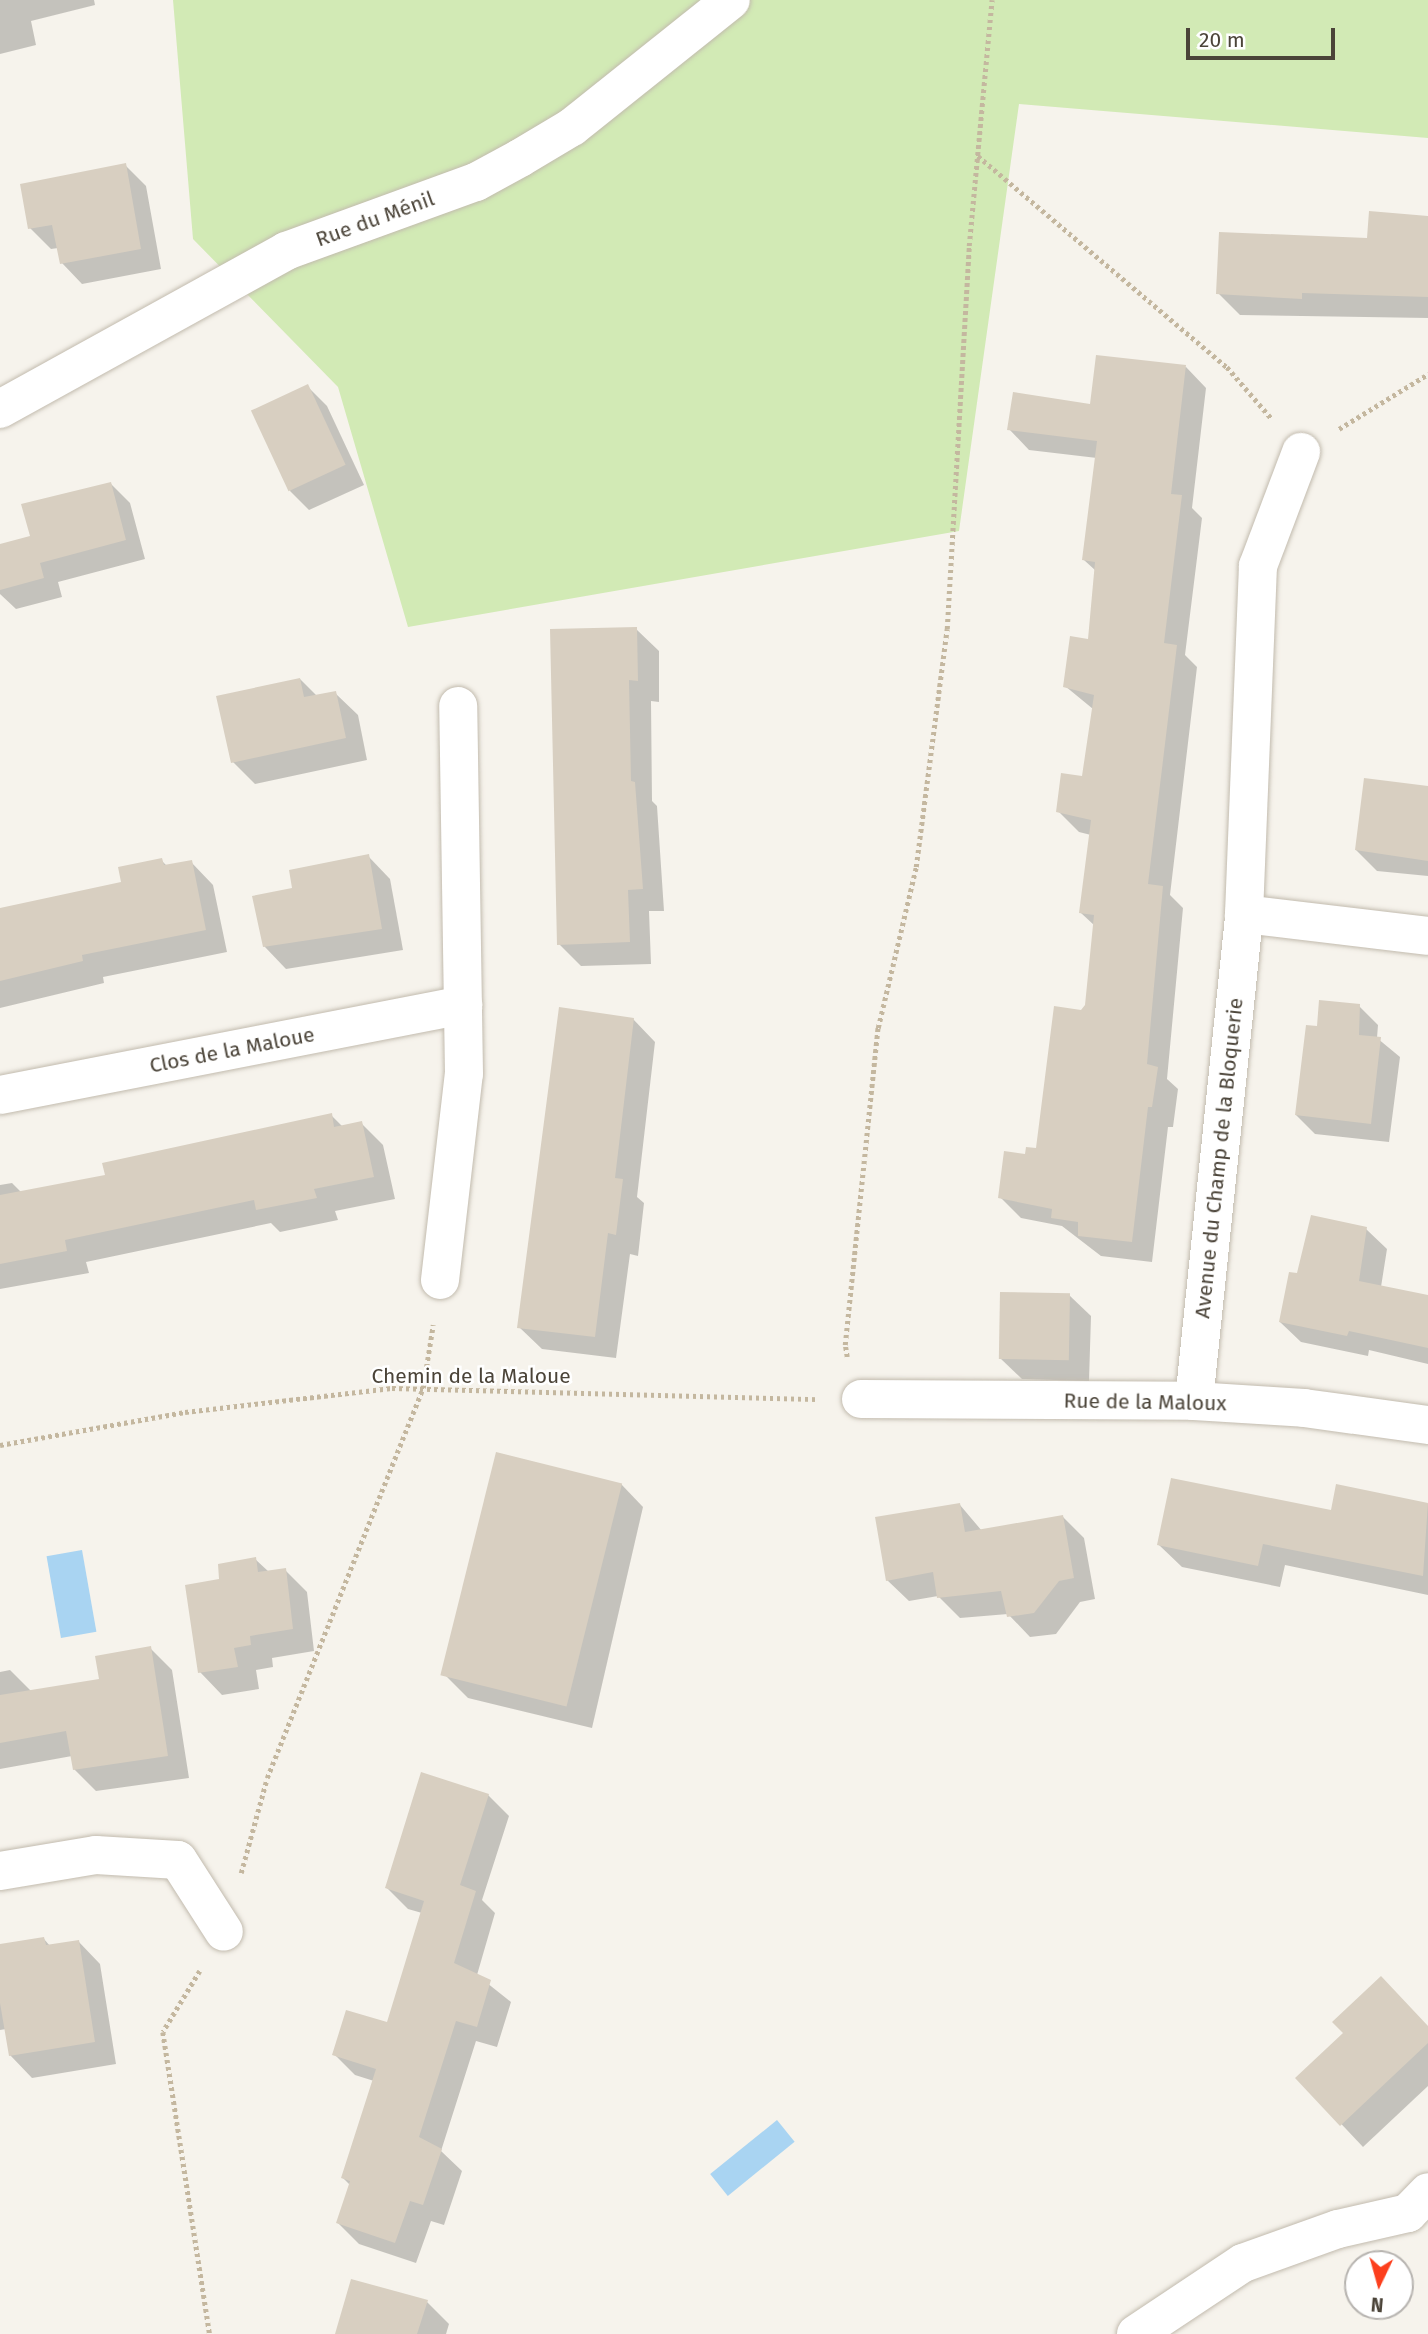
<!DOCTYPE html>
<html>
<head>
<meta charset="utf-8">
<style>
	body { margin:0 }
	#map { position:relative; width:1428px; height:2334px; overflow:hidden; background:#f6f3ec; font-family:"Fira Sans",sans-serif }
	div>[style] { position:absolute }
	[style*='--x'] { left:calc(var(--x)*1px); top:calc(var(--y)*1px); width:calc(var(--w)*1px); rotate:calc(var(--a)*1deg) }
	.green>* { inset:0; background:#d2eab5 }
	.water>* { inset:0; background:#a9d4f2; transform-origin:0 0 }
	.shadow>* { inset:0; background:#0003 }
	.building>* { inset:0; background:#d8cfc1; transform-origin:0 0 }
	.path>* { height:4.5px; margin-top:-2.25px; transform-origin:0; background:repeating-linear-gradient(90deg,#c4b79f 0 3.5px,transparent 0 7px) }
	.roads { filter:drop-shadow(0 0 2px #c2bbae) drop-shadow(0 0 2px #c2bbae) }
	.street>* { height:38px; margin:-19px; padding:0 19px; transform-origin:19px; border-radius:19px; background:#fff }
	span { translate:-50% -50%; white-space:nowrap; text-align:center; line-height:1.15; -webkit-text-stroke:5px #fff; paint-order:stroke }
	.street-label { font-size:21px; color:#4b4439 }
	.north { position:absolute; left:1344px; top:2250px; width:70px; height:70px; box-sizing:border-box; background:#fff; border:2px solid #b7b4b0; border-radius:50%; rotate:185deg; font-size:19px; font-weight:700; line-height:28px; text-align:center; color:#4b4439 }
	.north::after { content:''; display:block; margin:auto; width:24px; height:32px; background:#fc3f1d; clip-path:polygon(50% 0,100% 100%,50% 72%,0 100%) }
	.scale { position:absolute; left:1186px; top:28px; width:149px; height:32px; box-sizing:border-box; border:4px solid #4b4439; border-top:0; padding-left:9px; font-size:21px; line-height:24px; white-space:nowrap; color:#4b4439; -webkit-text-stroke:5px #fff; paint-order:stroke }
</style>
</head>
<body>
<div id="map">
	<div class="green">
		<div style="clip-path:polygon(173px 0,1428px 0,1428px 138px,1019px 104px,959px 531px,408px 627px,338px 387px,193px 239px)"></div>
	</div>
	<div class="water">
		<div style="left:82px;top:1550px;width:83px;height:36px;rotate:80deg"></div>
		<div style="left:777px;top:2120px;width:28px;height:86px;rotate:51deg"></div>
	</div>
	<div class="shadow">
		<div style="clip-path:polygon(0 0,94px 0,95px 5px,31px 21px,36px 45px,0 54px)"></div>
		<div style="clip-path:polygon(125px 165px,146px 186px,161px 269px,82px 284px,62px 263px,58px 248px,51px 249px,30px 228px)"></div>
		<div style="clip-path:polygon(1428px 218px,1428px 318px,1240px 315px,1218px 293px)"></div>
		<div style="clip-path:polygon(1186px 367px,1206px 388px,1192px 508px,1202px 518px,1185px 655px,1197px 667px,1170px 895px,1183px 908px,1167px 1079px,1178px 1089px,1173px 1127px,1168px 1127px,1152px 1262px,1101px 1256px,1062px 1226px,1021px 1218px,1000px 1197px,1026px 1156px,1038px 1150px,1086px 1006px,1095px 926px,1081px 913px,1091px 835px,1079px 832px,1058px 811px,1084px 778px,1093px 709px,1065px 686px,1090px 641px,1096px 571px,1084px 560px,1097px 458px,1029px 450px,1009px 429px,1091px 406px)"></div>
		<div style="clip-path:polygon(307px 386px,327px 406px,364px 485px,309px 510px,290px 491px)"></div>
		<div style="clip-path:polygon(111px 484px,130px 503px,145px 559px,58px 582px,62px 597px,16px 609px,0 594px,0 546px,32px 537px)"></div>
		<div style="clip-path:polygon(636px 629px,659px 651px,659px 702px,651px 701px,652px 801px,657px 806px,664px 911px,649px 911px,651px 964px,581px 966px,559px 944px)"></div>
		<div style="clip-path:polygon(300px 679px,317px 696px,335px 693px,358px 715px,367px 760px,255px 784px,233px 762px)"></div>
		<div style="clip-path:polygon(1428px 790px,1428px 876px,1377px 871px,1356px 850px)"></div>
		<div style="clip-path:polygon(368px 856px,390px 879px,403px 950px,286px 969px,264px 946px,295px 889px)"></div>
		<div style="clip-path:polygon(161px 860px,168px 867px,191px 862px,213px 885px,227px 952px,103px 977px,104px 983px,0 1008px,0 909px,123px 884px)"></div>
		<div style="clip-path:polygon(1359px 1006px,1378px 1025px,1377px 1038px,1400px 1057px,1389px 1142px,1315px 1134px,1296px 1115px,1318px 1028px)"></div>
		<div style="clip-path:polygon(633px 1019px,655px 1042px,637px 1197px,644px 1203px,638px 1256px,630px 1254px,616px 1358px,542px 1349px,519px 1327px)"></div>
		<div style="clip-path:polygon(331px 1115px,343px 1127px,361px 1123px,383px 1145px,395px 1199px,335px 1211px,338px 1220px,280px 1232px,271px 1223px,86px 1262px,89px 1273px,0 1289px,0 1185px,12px 1183px,22px 1193px,107px 1176px)"></div>
		<div style="clip-path:polygon(1366px 1229px,1387px 1249px,1381px 1287px,1428px 1296px,1428px 1364px,1369px 1350px,1368px 1356px,1301px 1342px,1280px 1322px,1299px 1275px)"></div>
		<div style="clip-path:polygon(1069px 1295px,1091px 1316px,1089px 1381px,1022px 1379px,1000px 1358px)"></div>
		<div style="clip-path:polygon(621px 1484px,643px 1507px,592px 1728px,468px 1698px,446px 1676px)"></div>
		<div style="clip-path:polygon(1337px 1486px,1428px 1504px,1428px 1595px,1285px 1565px,1280px 1587px,1182px 1567px,1159px 1545px,1332px 1512px)"></div>
		<div style="clip-path:polygon(960px 1505px,982px 1531px,1063px 1517px,1084px 1538px,1095px 1599px,1080px 1602px,1056px 1634px,1030px 1637px,1008px 1614px,960px 1618px,938px 1596px,909px 1601px,887px 1580px)"></div>
		<div style="clip-path:polygon(255px 1559px,269px 1572px,285px 1570px,307px 1592px,314px 1651px,272px 1658px,273px 1667px,256px 1670px,259px 1689px,222px 1695px,200px 1672px,221px 1580px)"></div>
		<div style="clip-path:polygon(150px 1648px,172px 1670px,189px 1778px,96px 1791px,74px 1769px,72px 1756px,0 1769px,0 1672px,10px 1670px,31px 1691px,101px 1681px)"></div>
		<div style="clip-path:polygon(488px 1795px,509px 1816px,482px 1900px,495px 1913px,477px 1975px,511px 2002px,497px 2047px,476px 2041px,441px 2151px,462px 2171px,444px 2225px,431px 2221px,416px 2263px,359px 2244px,338px 2223px,351px 2186px,343px 2178px,374px 2081px,355px 2075px,334px 2054px,388px 2024px,422px 1913px,408px 1909px,387px 1888px)"></div>
		<div style="clip-path:polygon(44px 1939px,50px 1946px,78px 1941px,100px 1964px,116px 2064px,32px 2078px,10px 2055px,6px 2029px,0 2030px,0 1946px)"></div>
		<div style="clip-path:polygon(1428px 2027px,1428px 2086px,1363px 2147px,1298px 2078px,1346px 2033px)"></div>
		<div style="clip-path:polygon(427px 2302px,449px 2324px,446px 2334px,337px 2334px)"></div>
	</div>
	<div class="building">
		<div style="clip-path:polygon(126px 163px,141px 249px,60px 264px,52px 225px,28px 229px,20px 184px)"></div>
		<div style="clip-path:polygon(1369px 211px,1428px 216px,1428px 297px,1302px 293px,1302px 299px,1216px 294px,1219px 232px,1367px 238px)"></div>
		<div style="clip-path:polygon(1096px 355px,1186px 365px,1171px 494px,1182px 495px,1164px 643px,1177px 645px,1148px 884px,1163px 886px,1147px 1064px,1158px 1067px,1152px 1107px,1148px 1107px,1132px 1242px,1078px 1236px,1078px 1222px,1051px 1218px,1052px 1209px,998px 1198px,1004px 1151px,1025px 1154px,1026px 1147px,1036px 1148px,1054px 1006px,1081px 1010px,1085px 1005px,1094px 915px,1079px 913px,1091px 820px,1056px 812px,1061px 773px,1082px 776px,1094px 695px,1063px 687px,1070px 636px,1088px 639px,1095px 562px,1082px 560px,1097px 441px,1007px 430px,1013px 392px,1090px 404px)"></div>
		<div style="left:308px;top:384px;width:89px;height:63px;rotate:65deg"></div>
		<div style="clip-path:polygon(111px 482px,126px 540px,40px 563px,44px 578px,0 590px,0 544px,30px 536px,21px 504px)"></div>
		<div style="clip-path:polygon(637px 627px,638px 681px,629px 680px,631px 781px,635px 782px,643px 889px,628px 890px,630px 942px,557px 945px,550px 629px)"></div>
		<div style="clip-path:polygon(300px 678px,304px 697px,336px 691px,346px 738px,231px 763px,216px 696px)"></div>
		<div style="clip-path:polygon(1364px 778px,1428px 786px,1428px 861px,1355px 850px)"></div>
		<div style="clip-path:polygon(369px 854px,382px 929px,263px 947px,252px 896px,292px 888px,289px 870px)"></div>
		<div style="clip-path:polygon(162px 858px,164px 865px,192px 860px,206px 930px,82px 955px,83px 961px,0 981px,0 908px,121px 882px,118px 867px)"></div>
		<div style="clip-path:polygon(1319px 1000px,1360px 1004px,1359px 1035px,1381px 1037px,1371px 1124px,1295px 1115px,1306px 1025px,1317px 1026px)"></div>
		<div style="clip-path:polygon(559px 1007px,634px 1018px,615px 1178px,623px 1179px,616px 1235px,608px 1233px,595px 1337px,517px 1328px)"></div>
		<div style="clip-path:polygon(332px 1113px,334px 1127px,362px 1121px,374px 1177px,314px 1189px,317px 1198px,256px 1210px,254px 1200px,65px 1240px,67px 1251px,0 1264px,0 1195px,105px 1175px,102px 1163px)"></div>
		<div style="clip-path:polygon(1311px 1215px,1367px 1227px,1359px 1281px,1428px 1295px,1428px 1348px,1349px 1331px,1347px 1336px,1279px 1322px,1289px 1272px,1297px 1273px)"></div>
		<div style="left:1000px;top:1292px;width:70px;height:67px;rotate:1deg"></div>
		<div style="left:496px;top:1452px;width:130px;height:230px;rotate:14deg"></div>
		<div style="clip-path:polygon(1171px 1478px,1331px 1510px,1336px 1484px,1428px 1503px,1423px 1576px,1263px 1544px,1258px 1566px,1157px 1545px)"></div>
		<div style="clip-path:polygon(960px 1503px,965px 1532px,1063px 1515px,1074px 1578px,1059px 1581px,1034px 1613px,1007px 1617px,1001px 1591px,937px 1598px,933px 1572px,886px 1581px,875px 1517px)"></div>
		<div style="clip-path:polygon(256px 1557px,258px 1572px,286px 1568px,293px 1629px,250px 1636px,251px 1645px,234px 1648px,238px 1667px,198px 1673px,185px 1585px,219px 1579px,218px 1564px)"></div>
		<div style="clip-path:polygon(151px 1646px,168px 1756px,73px 1770px,66px 1731px,0 1743px,0 1695px,99px 1679px,95px 1656px)"></div>
		<div style="clip-path:polygon(421px 1772px,489px 1794px,460px 1885px,476px 1891px,454px 1963px,491px 1980px,477px 2027px,456px 2021px,419px 2137px,442px 2149px,423px 2205px,410px 2201px,395px 2243px,336px 2223px,350px 2181px,341px 2178px,376px 2069px,332px 2055px,346px 2010px,387px 2022px,424px 1901px,385px 1888px)"></div>
		<div style="clip-path:polygon(44px 1937px,46px 1945px,79px 1940px,95px 2042px,9px 2056px,0 2003px,0 1944px)"></div>
		<div style="clip-path:polygon(1381px 1976px,1428px 2026px,1428px 2043px,1340px 2126px,1295px 2078px,1343px 2033px,1332px 2022px)"></div>
		<div style="clip-path:polygon(351px 2279px,428px 2300px,417px 2334px,335px 2334px)"></div>
	</div>
	<div class="path">
		<div style="--x:978;--y:156;--w:326;--a:40.3"></div>
		<div style="--x:1227;--y:367;--w:69;--a:49.1"></div>
		<div style="--x:1339;--y:429;--w:105;--a:-31.7"></div>
		<div style="--x:847;--y:1357;--w:12;--a:-99"></div>
		<div style="--x:845;--y:1345;--w:319;--a:-84.1"></div>
		<div style="--x:878;--y:1028;--w:165;--a:-76.7"></div>
		<div style="--x:916;--y:867;--w:240;--a:-82.6"></div>
		<div style="--x:947;--y:629;--w:384;--a:-86.7"></div>
		<div style="--x:969;--y:246;--w:247;--a:-84.7"></div>
		<div style="--x:0;--y:1445;--w:188;--a:-10.1"></div>
		<div style="--x:185;--y:1412;--w:208;--a:-6.6"></div>
		<div style="--x:392;--y:1388;--w:425;--a:1.5"></div>
		<div style="--x:241;--y:1873;--w:98;--a:-74.7"></div>
		<div style="--x:267;--y:1778;--w:420;--a:-68.2"></div>
		<div style="--x:423;--y:1388;--w:64;--a:-81"></div>
		<div style="--x:200;--y:1971;--w:71;--a:121.2"></div>
		<div style="--x:163;--y:2032;--w:306;--a:81.2"></div>
	</div>
	<div class="roads">
		<div class="street">
			<div style="--x:0;--y:409;--w:327;--a:-28.9"></div>
			<div style="--x:286;--y:251;--w:202;--a:-20"></div>
			<div style="--x:476;--y:182;--w:50;--a:-28.6"></div>
			<div style="--x:520;--y:158;--w:61;--a:-30.8"></div>
			<div style="--x:572;--y:127;--w:203;--a:-38.6"></div>
			<div style="--x:1244;--y:914;--w:185;--a:6.8"></div>
			<div style="--x:0;--y:1095;--w:472;--a:-11"></div>
			<div style="--x:440;--y:1280;--w:207;--a:-83.4"></div>
			<div style="--x:464;--y:1074;--w:368;--a:-90.9"></div>
			<div style="--x:861;--y:1399;--w:333;--a:0.3"></div>
			<div style="--x:1194;--y:1401;--w:110;--a:3.6"></div>
			<div style="--x:1304;--y:1408;--w:125;--a:7.8"></div>
			<div style="--x:1194;--y:1401;--w:490;--a:-84.1"></div>
			<div style="--x:1244;--y:914;--w:348;--a:-87.7"></div>
			<div style="--x:1258;--y:566;--w:122;--a:-69.3"></div>
			<div style="--x:0;--y:1871;--w:97;--a:-9.5"></div>
			<div style="--x:96;--y:1855;--w:82;--a:3.5"></div>
			<div style="--x:178;--y:1860;--w:85;--a:57.4"></div>
			<div style="--x:1136;--y:2334;--w:128;--a:-33.6"></div>
			<div style="--x:1243;--y:2263;--w:101;--a:-19.7"></div>
			<div style="--x:1338;--y:2229;--w:72;--a:-12.9"></div>
			<div style="--x:1408;--y:2213;--w:29;--a:-46"></div>
		</div>
	</div>
	<div class="street-label">
		<span style="left:375px;top:219px;rotate:-20deg">Rue du Ménil</span>
		<span style="left:232px;top:1050px;rotate:-11deg">Clos de la Maloue</span>
		<span style="left:1219px;top:1158px;rotate:-84deg">Avenue du Champ de la Bloquerie</span>
		<span style="left:471px;top:1376px">Chemin de la Maloue</span>
		<span style="left:1145px;top:1402px;rotate:1deg">Rue de la Maloux</span>
	</div>
	<div class="north">N</div>
	<div class="scale">20 m</div>
</div>
</body>
</html>
